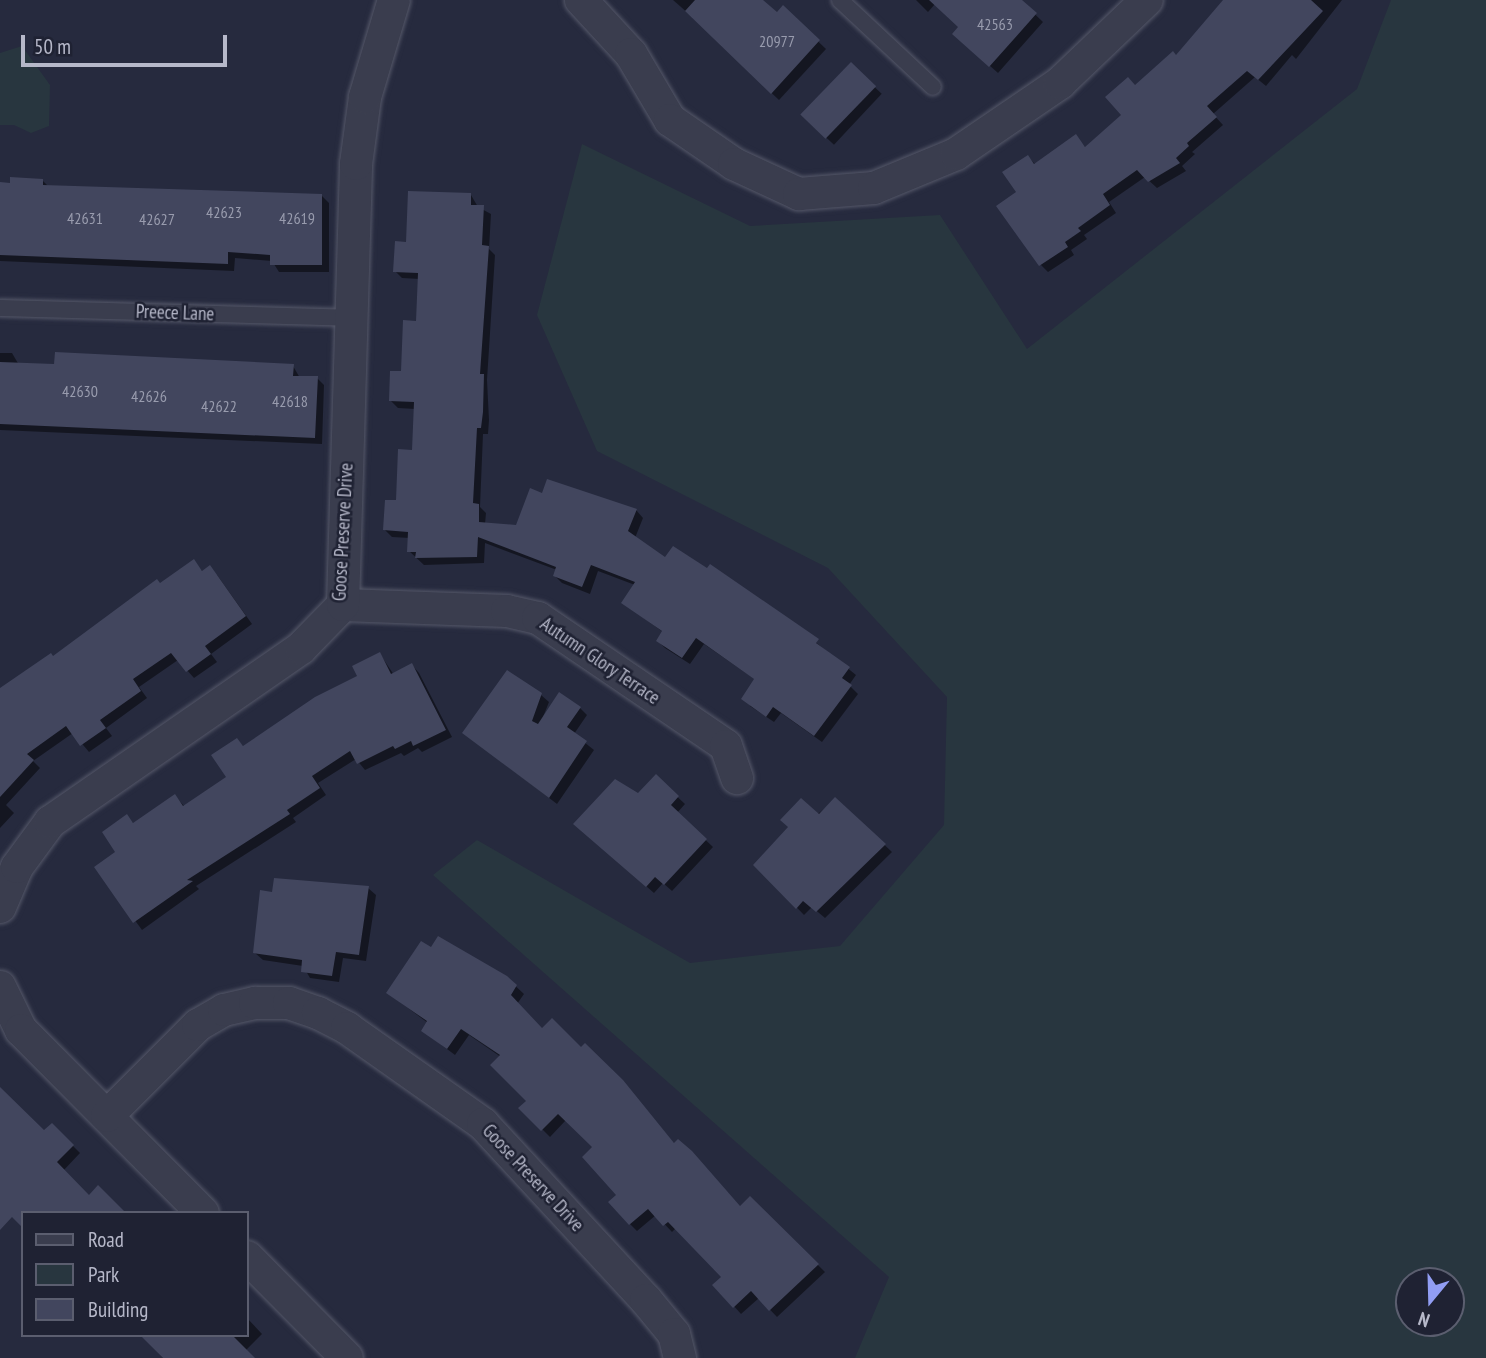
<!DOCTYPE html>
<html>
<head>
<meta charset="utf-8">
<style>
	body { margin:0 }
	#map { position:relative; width:1486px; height:1358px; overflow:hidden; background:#262a3e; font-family:"PT Sans Narrow",sans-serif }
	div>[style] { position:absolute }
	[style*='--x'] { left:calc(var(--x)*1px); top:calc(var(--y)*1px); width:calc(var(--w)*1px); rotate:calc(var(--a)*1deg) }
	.green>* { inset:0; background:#28363f }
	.shadow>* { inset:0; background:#0007; transform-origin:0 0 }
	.building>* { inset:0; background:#42465e; transform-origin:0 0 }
	.roads { filter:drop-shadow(0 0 2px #555869) drop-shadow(0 0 2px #555869) }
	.lane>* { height:16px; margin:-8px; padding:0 8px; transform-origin:8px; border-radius:8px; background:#3a3d4e }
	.street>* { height:32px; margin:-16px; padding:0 16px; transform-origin:16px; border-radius:16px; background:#3a3d4e }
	span { translate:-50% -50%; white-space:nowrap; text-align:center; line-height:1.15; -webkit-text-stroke:5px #1f2233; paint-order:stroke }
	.number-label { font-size:16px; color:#999cae }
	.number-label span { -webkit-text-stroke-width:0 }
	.street-label { font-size:19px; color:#b6b8c9 }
	.legend { position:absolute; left:21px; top:1211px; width:228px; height:126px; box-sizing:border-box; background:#1f2233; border:2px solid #5b5e6f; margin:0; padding:9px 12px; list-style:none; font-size:21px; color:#b6b8c9 }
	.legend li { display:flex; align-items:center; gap:14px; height:35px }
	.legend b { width:35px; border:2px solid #5b5e6f }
	.north { position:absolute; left:1395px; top:1267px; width:70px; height:70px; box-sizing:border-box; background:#1f2233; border:2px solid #5b5e6f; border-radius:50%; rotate:199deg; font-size:19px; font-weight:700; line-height:28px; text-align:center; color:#b6b8c9 }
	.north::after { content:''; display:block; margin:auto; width:24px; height:32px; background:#919df3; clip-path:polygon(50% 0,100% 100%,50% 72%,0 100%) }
	.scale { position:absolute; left:21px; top:35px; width:206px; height:32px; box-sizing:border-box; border:4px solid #b6b8c9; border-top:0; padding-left:9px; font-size:21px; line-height:24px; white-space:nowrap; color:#b6b8c9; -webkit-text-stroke:5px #1f2233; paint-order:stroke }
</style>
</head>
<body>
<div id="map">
	<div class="green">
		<div style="clip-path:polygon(evenodd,1391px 0,1486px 0,1486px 1358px,855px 1358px,889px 1277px,433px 875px,477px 840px,690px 963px,840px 946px,944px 825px,947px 697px,828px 568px,597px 451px,537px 315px,582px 144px,750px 226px,940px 215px,1027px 349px,1357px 89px,1391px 0,1409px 1281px,1451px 1281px,1451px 1323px,1409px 1323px,1409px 1281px)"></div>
		<div style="clip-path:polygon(22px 46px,50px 85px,49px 126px,31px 133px,14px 125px,0 125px,0 53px)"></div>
	</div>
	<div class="shadow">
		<div style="clip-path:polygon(673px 0,746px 0,714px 36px)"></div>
		<div style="clip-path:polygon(916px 0,1020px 0,1043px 22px,998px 73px,962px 41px,961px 27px,935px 4px,928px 12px)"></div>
		<div style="clip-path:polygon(1226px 0,1342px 0,1296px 59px,1292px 55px,1266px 86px,1255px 77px,1213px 114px,1223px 125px,1192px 152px,1195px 154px,1182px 166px,1186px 171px,1157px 188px,1145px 177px,1109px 202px,1116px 213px,1084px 235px,1087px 239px,1071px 250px,1074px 255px,1048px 272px,1041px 265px,1018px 192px,1028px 157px,1036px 165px,1076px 137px,1086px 148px,1124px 115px,1135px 87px,1177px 57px)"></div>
		<div style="clip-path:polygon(783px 8px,826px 49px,779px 100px,743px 66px)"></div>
		<div style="left:851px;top:65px;width:42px;height:70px;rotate:43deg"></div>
		<div style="clip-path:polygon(42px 180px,49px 187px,322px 196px,329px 203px,329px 272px,279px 272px,272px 261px,235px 258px,234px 271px,0 261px,0 184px)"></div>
		<div style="clip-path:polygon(471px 195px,478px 207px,491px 214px,489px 249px,495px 255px,487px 380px,489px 420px,488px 434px,483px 434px,480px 507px,486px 513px,485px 524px,518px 527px,543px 495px,636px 510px,643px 518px,635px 538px,666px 559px,787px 619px,856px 675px,849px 685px,858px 694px,822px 742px,781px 713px,774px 722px,750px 706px,756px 680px,704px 644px,690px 664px,665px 648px,658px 641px,663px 632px,623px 603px,635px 585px,598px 571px,590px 594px,562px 583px,555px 576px,557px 570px,485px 543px,484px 563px,424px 565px,409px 551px,410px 538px,392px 537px,385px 530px,414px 452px,415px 409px,398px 408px,391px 401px,417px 323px,420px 279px,402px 278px,395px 271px,407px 244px)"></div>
		<div style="clip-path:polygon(0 353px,12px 353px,19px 365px,293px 366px,300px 378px,317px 378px,324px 385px,322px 444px,0 430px)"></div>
		<div style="clip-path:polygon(193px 561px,203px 572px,217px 575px,252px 624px,211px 654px,217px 662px,194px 678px,178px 660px,139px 687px,147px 698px,106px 728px,112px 736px,89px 752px,73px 733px,33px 761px,40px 768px,6px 805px,14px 813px,0 828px,0 707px,54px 658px)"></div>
		<div style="clip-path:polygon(380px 654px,394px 675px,412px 665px,419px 673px,452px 737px,422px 752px,418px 748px,404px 756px,401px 753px,365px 770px,356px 759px,318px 783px,326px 795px,293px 818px,296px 822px,196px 886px,199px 889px,142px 930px,96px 867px,118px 852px,127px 817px,134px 824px,175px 796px,185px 807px,228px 777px,237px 740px,244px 747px,359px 677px)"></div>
		<div style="clip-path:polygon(541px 695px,549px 702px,543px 717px,580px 708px,587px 715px,574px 734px,594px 750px,557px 804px,464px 733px)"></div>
		<div style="clip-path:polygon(656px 777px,685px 804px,677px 813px,713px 847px,672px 891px,663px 883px,654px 893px,583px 831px,638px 796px)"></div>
		<div style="clip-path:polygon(836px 799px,892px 852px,825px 918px,812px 907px,804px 915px,756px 865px)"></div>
		<div style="clip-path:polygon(368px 888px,376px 895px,366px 961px,343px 958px,339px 982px,310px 978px,303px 966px,263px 960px,255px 953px,273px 894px)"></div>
		<div style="clip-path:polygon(506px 977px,524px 994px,517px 1004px,542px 1030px,675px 1144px,740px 1208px,750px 1198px,825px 1272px,777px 1317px,759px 1298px,741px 1314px,715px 1285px,723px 1277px,676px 1228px,672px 1232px,656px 1215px,637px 1231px,630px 1224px,611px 1202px,618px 1195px,595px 1147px,566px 1120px,550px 1137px,521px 1108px,528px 1101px,501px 1057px,469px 1035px,455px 1055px,423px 1031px,428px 1023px,388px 993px)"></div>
		<div style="clip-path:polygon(0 1104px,44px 1133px,52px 1125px,80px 1153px,63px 1171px,89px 1197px,0 1195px)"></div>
		<div style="clip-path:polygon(247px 1318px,262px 1334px,245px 1351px,252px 1358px,163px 1358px,141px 1335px,247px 1335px)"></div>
	</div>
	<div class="building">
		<div style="clip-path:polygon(695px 0,763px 0,777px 12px,783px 5px,820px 40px,771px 94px,685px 11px)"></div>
		<div style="clip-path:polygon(929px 0,1022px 0,1037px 13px,989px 67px,952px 34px,958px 27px)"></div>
		<div style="clip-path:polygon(1223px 0,1311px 0,1323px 11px,1258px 80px,1247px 71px,1207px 106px,1217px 117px,1187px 143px,1189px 146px,1176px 158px,1180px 163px,1148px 182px,1137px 170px,1103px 194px,1110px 205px,1078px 228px,1081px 231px,1065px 242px,1068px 247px,1039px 266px,996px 206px,1016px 192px,1002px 172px,1028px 155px,1034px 164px,1076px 134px,1085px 147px,1121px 115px,1105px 97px,1128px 77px,1135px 85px,1173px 51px,1176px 55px)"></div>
		<div style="left:851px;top:62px;width:35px;height:73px;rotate:44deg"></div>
		<div style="clip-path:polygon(10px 177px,43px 179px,43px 185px,322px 194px,322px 265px,270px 265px,270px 255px,228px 252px,228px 264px,0 255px,0 182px,10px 183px)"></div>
		<div style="clip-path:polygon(408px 191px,471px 193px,471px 205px,484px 205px,482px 245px,489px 246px,480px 374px,484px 374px,483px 412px,481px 428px,477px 428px,473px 503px,479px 504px,479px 522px,516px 525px,530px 488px,542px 493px,547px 479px,637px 509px,628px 531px,665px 557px,673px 546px,707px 568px,710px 564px,819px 639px,816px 643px,850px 667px,842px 678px,852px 685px,814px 736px,773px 707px,766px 717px,741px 699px,754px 679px,696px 638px,682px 658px,656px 641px,662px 631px,621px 603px,635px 582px,591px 565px,582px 587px,553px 576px,556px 567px,478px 537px,477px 557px,415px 558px,416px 552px,407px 552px,408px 532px,383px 530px,385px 500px,396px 500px,398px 449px,412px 450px,414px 402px,389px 401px,390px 371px,401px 371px,403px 320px,416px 321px,418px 273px,393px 272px,395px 241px,406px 242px)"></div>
		<div style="clip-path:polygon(55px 352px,294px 364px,293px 376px,318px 376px,315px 438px,0 424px,0 362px,54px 364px)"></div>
		<div style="clip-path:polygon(194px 559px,202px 571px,210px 565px,246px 616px,205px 646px,211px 654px,186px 672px,171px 653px,133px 679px,141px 691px,100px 720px,106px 728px,80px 746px,66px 726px,27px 754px,34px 760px,0 797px,0 688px,51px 653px,53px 656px,157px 579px,160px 583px)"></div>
		<div style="clip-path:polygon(380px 652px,391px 674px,412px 663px,446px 730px,413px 746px,411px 741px,395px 749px,393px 746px,357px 764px,350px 751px,312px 776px,320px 788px,287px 810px,290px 814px,187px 880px,193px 881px,133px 923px,94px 867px,115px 852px,102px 832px,127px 814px,133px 823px,175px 794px,183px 806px,226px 777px,211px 755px,237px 738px,243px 746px,315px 697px,357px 676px,352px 666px)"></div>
		<div style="clip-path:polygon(507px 670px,542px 693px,532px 721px,538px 724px,559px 692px,581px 707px,567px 727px,587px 741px,549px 798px,462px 733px)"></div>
		<div style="clip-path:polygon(656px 774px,679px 796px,671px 805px,707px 839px,664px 885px,655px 877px,646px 887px,573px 824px,615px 779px,638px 793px)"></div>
		<div style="clip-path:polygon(835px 797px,886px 844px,816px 912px,803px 901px,796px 909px,753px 865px,788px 827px,780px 820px,801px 798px,819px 814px)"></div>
		<div style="clip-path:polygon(274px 878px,369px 886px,359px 955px,336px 952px,332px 976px,301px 972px,302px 960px,253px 953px,260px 890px,272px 892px)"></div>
		<div style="clip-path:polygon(438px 936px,507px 976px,517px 985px,511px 995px,542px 1028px,552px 1018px,581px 1047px,585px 1043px,623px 1080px,674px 1143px,678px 1139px,692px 1151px,740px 1206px,750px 1196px,819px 1264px,769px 1311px,751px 1291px,733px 1308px,712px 1285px,721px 1277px,668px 1222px,663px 1226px,648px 1209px,629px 1225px,608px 1202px,616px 1195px,582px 1157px,592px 1147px,558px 1114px,541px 1131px,518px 1108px,526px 1101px,490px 1065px,500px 1055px,461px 1029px,447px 1049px,421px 1031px,427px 1021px,386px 993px,421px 941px,431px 947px)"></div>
		<div style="clip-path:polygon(0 1087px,44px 1130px,52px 1123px,74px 1145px,57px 1162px,89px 1195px,98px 1185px,126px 1213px,23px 1213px,23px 1228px,12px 1217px,0 1230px)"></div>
		<div style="clip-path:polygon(140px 1335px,232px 1335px,255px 1358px,163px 1358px)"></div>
	</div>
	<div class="roads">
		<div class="lane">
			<div style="--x:840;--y:0;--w:127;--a:43.1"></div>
			<div style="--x:0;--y:308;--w:350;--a:1.6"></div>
		</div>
		<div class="street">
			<div style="--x:581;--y:0;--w:74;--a:47.2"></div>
			<div style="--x:631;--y:54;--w:77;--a:59.4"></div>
			<div style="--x:670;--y:120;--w:78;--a:34.5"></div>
			<div style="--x:734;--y:164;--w:72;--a:24.8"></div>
			<div style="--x:799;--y:194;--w:75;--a:-4.6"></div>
			<div style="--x:874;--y:188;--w:89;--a:-22.5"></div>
			<div style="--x:956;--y:154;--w:126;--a:-34.3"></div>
			<div style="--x:1060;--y:83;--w:120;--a:-43.7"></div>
			<div style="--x:343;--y:605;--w:164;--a:2.1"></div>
			<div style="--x:507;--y:611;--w:32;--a:13"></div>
			<div style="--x:538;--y:618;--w:227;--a:34.2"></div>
			<div style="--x:726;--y:746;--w:34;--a:71"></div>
			<div style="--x:0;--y:907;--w:43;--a:-67"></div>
			<div style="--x:17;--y:867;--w:56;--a:-53.7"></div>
			<div style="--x:50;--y:822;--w:305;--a:-34.7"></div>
			<div style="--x:301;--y:648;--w:60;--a:-45.7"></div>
			<div style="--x:343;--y:605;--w:441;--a:-88.3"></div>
			<div style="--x:356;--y:164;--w:68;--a:-82.3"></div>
			<div style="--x:365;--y:97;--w:101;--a:-73.4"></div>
			<div style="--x:0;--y:987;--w:48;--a:64"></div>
			<div style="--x:21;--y:1030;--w:258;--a:45.2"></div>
			<div style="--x:107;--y:1116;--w:129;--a:-45"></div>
			<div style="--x:198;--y:1025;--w:30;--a:-30"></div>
			<div style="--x:224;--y:1010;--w:32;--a:-13"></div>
			<div style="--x:255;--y:1003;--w:34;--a:0"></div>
			<div style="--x:289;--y:1003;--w:31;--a:19"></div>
			<div style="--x:318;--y:1013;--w:33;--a:27"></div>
			<div style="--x:347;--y:1028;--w:166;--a:35.2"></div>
			<div style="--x:483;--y:1124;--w:240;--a:47.2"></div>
			<div style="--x:646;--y:1300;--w:44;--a:50.5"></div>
			<div style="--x:674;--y:1334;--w:25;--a:76"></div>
			<div style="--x:247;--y:1257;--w:142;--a:45.3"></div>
		</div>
	</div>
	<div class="number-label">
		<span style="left:995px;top:24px">42563</span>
		<span style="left:777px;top:41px">20977</span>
		<span style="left:224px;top:212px">42623</span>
		<span style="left:85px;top:218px">42631</span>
		<span style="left:297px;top:218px">42619</span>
		<span style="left:157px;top:219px">42627</span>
		<span style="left:80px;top:391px">42630</span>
		<span style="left:149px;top:396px">42626</span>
		<span style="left:290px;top:401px">42618</span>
		<span style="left:219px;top:406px">42622</span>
	</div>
	<div class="street-label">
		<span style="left:175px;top:313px;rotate:2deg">Preece Lane</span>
		<span style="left:343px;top:532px;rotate:-87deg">Goose Preserve Drive</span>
		<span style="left:600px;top:661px;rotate:34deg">Autumn Glory Terrace</span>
		<span style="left:533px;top:1178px;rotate:47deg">Goose Preserve Drive</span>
	</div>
	<ul class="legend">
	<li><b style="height:9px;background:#3a3d4e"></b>Road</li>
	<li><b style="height:19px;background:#28363f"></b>Park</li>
	<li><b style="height:19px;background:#42465e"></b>Building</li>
	</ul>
	<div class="north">N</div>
	<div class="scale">50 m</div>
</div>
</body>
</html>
